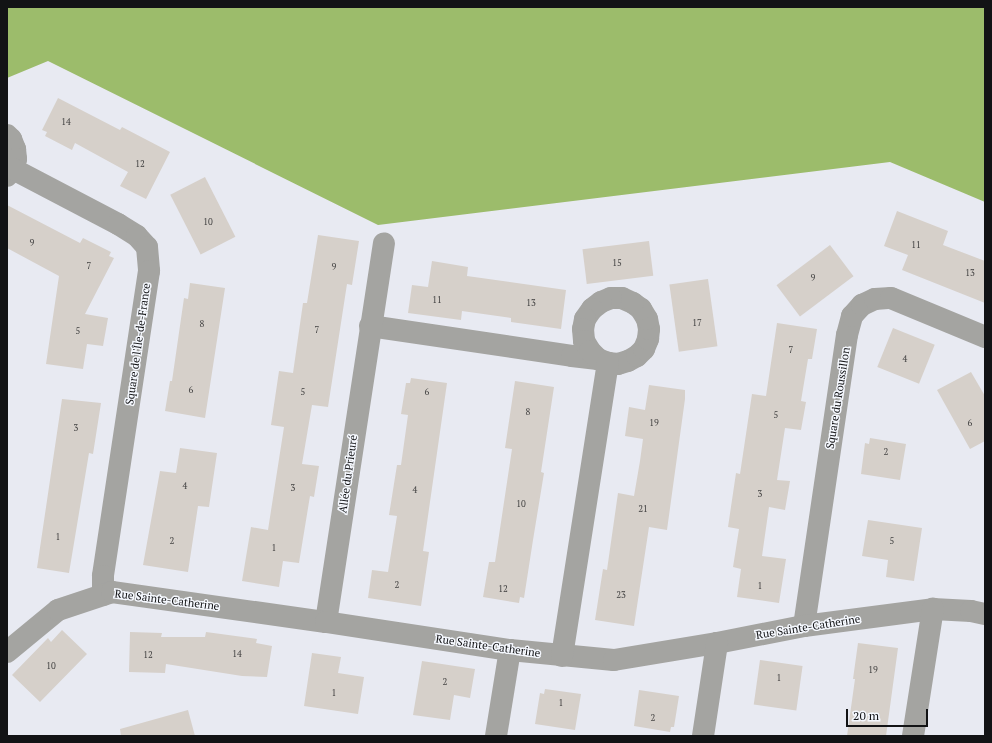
<!DOCTYPE html>
<html>
<head>
<meta charset="utf-8">
<style>
	body { margin:0 }
	#map { position:relative; width:992px; height:743px; overflow:hidden; background:#e8eaf2; font-family:"PT Serif",serif }
	div>[style] { position:absolute }
	[style*='--x'] { left:calc(var(--x)*1px); top:calc(var(--y)*1px); width:calc(var(--w)*1px); rotate:calc(var(--a)*1deg) }
	.forest>* { inset:0; background:#9cbc6b }
	.building>* { inset:0; background:#d6d0ca; transform-origin:0 0 }
	.minor>* { height:22px; margin:-11px; padding:0 11px; transform-origin:11px; border-radius:11px; background:#a4a4a1 }
	span { translate:-50% -50%; white-space:nowrap; text-align:center; line-height:1.15; -webkit-text-stroke:3px #f5f8fe; paint-order:stroke }
	.number-label { font-size:9px; color:#434242 }
	.number-label span { -webkit-text-stroke-width:0 }
	.street-label { font-size:11px; color:#121315 }
	.frame { position:absolute; inset:0; border:8px solid #121315; pointer-events:none }
	.scale { position:absolute; left:846px; top:709px; width:82px; height:18px; box-sizing:border-box; border:2px solid #121315; border-top:0; padding-left:5px; font-size:12px; line-height:14px; white-space:nowrap; color:#121315; -webkit-text-stroke:3px #f5f8fe; paint-order:stroke }
</style>
</head>
<body>
<div id="map">
	<div class="forest">
		<div style="clip-path:polygon(7px 7px,985px 7px,985px 202px,890px 162px,378px 225px,48px 61px,7px 78px)"></div>
	</div>
	<div class="building">
		<div style="clip-path:polygon(58px 98px,120px 130px,122px 127px,170px 152px,146px 199px,120px 186px,128px 172px,75px 143px,72px 150px,45px 136px,47px 132px,42px 130px)"></div>
		<div style="left:205px;top:177px;width:67px;height:39px;rotate:63deg"></div>
		<div style="clip-path:polygon(7px 205px,80px 243px,83px 238px,111px 252px,109px 256px,114px 258px,85px 314px,108px 318px,103px 346px,87px 344px,83px 369px,46px 364px,59px 276px,7px 248px)"></div>
		<div style="clip-path:polygon(897px 211px,948px 231px,943px 245px,985px 261px,985px 303px,902px 270px,908px 255px,884px 246px)"></div>
		<div style="clip-path:polygon(318px 235px,359px 241px,352px 285px,347px 284px,328px 407px,312px 405px,302px 464px,319px 466px,314px 497px,310px 496px,299px 563px,283px 561px,279px 587px,242px 581px,251px 527px,268px 530px,284px 427px,271px 425px,279px 371px,293px 373px,303px 303px,307px 303px)"></div>
		<div style="left:649px;top:241px;width:35px;height:67px;rotate:83deg"></div>
		<div style="left:830px;top:245px;width:39px;height:67px;rotate:53deg"></div>
		<div style="clip-path:polygon(432px 261px,468px 267px,467px 276px,566px 290px,561px 329px,511px 322px,511px 318px,462px 311px,461px 320px,408px 313px,412px 285px,428px 287px)"></div>
		<div style="left:708px;top:279px;width:68px;height:39px;rotate:82deg"></div>
		<div style="clip-path:polygon(190px 283px,225px 288px,205px 418px,165px 411px,170px 381px,172px 381px,184px 298px,188px 299px)"></div>
		<div style="clip-path:polygon(777px 323px,817px 329px,812px 359px,808px 359px,801px 401px,806px 402px,801px 430px,785px 428px,777px 480px,790px 481px,785px 510px,769px 507px,762px 556px,786px 559px,779px 603px,737px 597px,741px 569px,733px 567px,739px 529px,728px 527px,736px 473px,740px 474px,752px 394px,766px 396px)"></div>
		<div style="left:893px;top:328px;width:45px;height:42px;rotate:22deg"></div>
		<div style="clip-path:polygon(971px 372px,985px 396px,985px 441px,970px 449px,937px 390px)"></div>
		<div style="clip-path:polygon(411px 378px,447px 383px,423px 551px,429px 552px,421px 606px,368px 598px,372px 570px,388px 572px,397px 516px,389px 515px,397px 465px,401px 465px,408px 415px,401px 414px,406px 383px,410px 383px)"></div>
		<div style="clip-path:polygon(515px 381px,554px 387px,541px 472px,544px 473px,533px 540px,524px 598px,520px 597px,519px 603px,483px 597px,489px 562px,495px 562px,512px 449px,505px 448px)"></div>
		<div style="clip-path:polygon(649px 385px,685px 390px,685px 399px,667px 530px,649px 527px,634px 626px,595px 620px,603px 569px,607px 570px,618px 493px,634px 496px,640px 461px,643px 439px,625px 436px,629px 407px,645px 410px)"></div>
		<div style="clip-path:polygon(62px 399px,101px 403px,93px 454px,89px 453px,69px 573px,37px 568px)"></div>
		<div style="clip-path:polygon(870px 438px,906px 444px,900px 480px,861px 474px,865px 443px,869px 444px)"></div>
		<div style="clip-path:polygon(180px 448px,217px 453px,209px 507px,198px 506px,188px 572px,143px 565px,160px 471px,176px 473px)"></div>
		<div style="clip-path:polygon(868px 520px,922px 528px,914px 581px,886px 577px,888px 560px,862px 556px)"></div>
		<div style="clip-path:polygon(62px 630px,87px 654px,40px 702px,12px 675px,48px 638px,51px 642px)"></div>
		<div style="clip-path:polygon(130px 632px,162px 633px,161px 637px,205px 637px,206px 632px,257px 639px,256px 643px,272px 646px,267px 677px,242px 676px,166px 664px,165px 673px,129px 672px)"></div>
		<div style="clip-path:polygon(858px 643px,898px 648px,886px 736px,847px 736px,855px 679px,853px 679px)"></div>
		<div style="clip-path:polygon(312px 653px,341px 657px,338px 673px,364px 677px,358px 714px,304px 706px)"></div>
		<div style="left:760px;top:660px;width:43px;height:45px;rotate:8deg"></div>
		<div style="clip-path:polygon(422px 661px,475px 669px,470px 698px,454px 695px,450px 720px,413px 715px)"></div>
		<div style="clip-path:polygon(545px 689px,581px 694px,575px 730px,535px 724px,540px 693px,544px 694px)"></div>
		<div style="clip-path:polygon(639px 690px,679px 696px,674px 727px,671px 727px,670px 732px,634px 726px)"></div>
		<div style="clip-path:polygon(188px 710px,195px 736px,121px 736px,120px 729px)"></div>
	</div>
	<div class="minor">
		<div style="--x:7;--y:135;--w:6;--a:45"></div>
		<div style="--x:11;--y:139;--w:11;--a:68"></div>
		<div style="--x:15;--y:149;--w:10;--a:84"></div>
		<div style="--x:16;--y:159;--w:10;--a:107"></div>
		<div style="--x:13;--y:169;--w:9;--a:131"></div>
		<div style="--x:13;--y:169;--w:119;--a:27.6"></div>
		<div style="--x:118;--y:224;--w:22;--a:32"></div>
		<div style="--x:137;--y:236;--w:15;--a:48"></div>
		<div style="--x:147;--y:247;--w:24;--a:85"></div>
		<div style="--x:149;--y:271;--w:308;--a:98.6"></div>
		<div style="--x:103;--y:576;--w:19;--a:90"></div>
		<div style="--x:370;--y:326;--w:204;--a:8.4"></div>
		<div style="--x:572;--y:356;--w:26;--a:7"></div>
		<div style="--x:598;--y:359;--w:11;--a:22"></div>
		<div style="--x:608;--y:363;--w:10;--a:6"></div>
		<div style="--x:618;--y:364;--w:10;--a:-17"></div>
		<div style="--x:628;--y:361;--w:10;--a:-29"></div>
		<div style="--x:637;--y:356;--w:10;--a:-45"></div>
		<div style="--x:644;--y:349;--w:11;--a:-68"></div>
		<div style="--x:648;--y:339;--w:10;--a:-84"></div>
		<div style="--x:649;--y:329;--w:10;--a:-101"></div>
		<div style="--x:647;--y:319;--w:12;--a:-121"></div>
		<div style="--x:641;--y:309;--w:10;--a:-143"></div>
		<div style="--x:633;--y:303;--w:12;--a:-156"></div>
		<div style="--x:622;--y:298;--w:11;--a:180"></div>
		<div style="--x:611;--y:298;--w:11;--a:158"></div>
		<div style="--x:601;--y:302;--w:11;--a:142"></div>
		<div style="--x:592;--y:309;--w:12;--a:125"></div>
		<div style="--x:585;--y:319;--w:10;--a:101"></div>
		<div style="--x:583;--y:329;--w:12;--a:85"></div>
		<div style="--x:584;--y:341;--w:12;--a:59"></div>
		<div style="--x:590;--y:351;--w:11;--a:45"></div>
		<div style="--x:326;--y:622;--w:383;--a:-81.3"></div>
		<div style="--x:804;--y:626;--w:294;--a:-81.6"></div>
		<div style="--x:847;--y:335;--w:20;--a:-75"></div>
		<div style="--x:852;--y:316;--w:15;--a:-48"></div>
		<div style="--x:862;--y:305;--w:14;--a:-25"></div>
		<div style="--x:875;--y:299;--w:16;--a:-4"></div>
		<div style="--x:891;--y:298;--w:102;--a:22.5"></div>
		<div style="--x:7;--y:652;--w:66;--a:-39.5"></div>
		<div style="--x:58;--y:610;--w:57;--a:-18.4"></div>
		<div style="--x:112;--y:592;--w:216;--a:8"></div>
		<div style="--x:326;--y:622;--w:186;--a:8.7"></div>
		<div style="--x:510;--y:650;--w:104;--a:5.5"></div>
		<div style="--x:614;--y:660;--w:104;--a:-9.4"></div>
		<div style="--x:717;--y:643;--w:89;--a:-11.1"></div>
		<div style="--x:804;--y:626;--w:130;--a:-7.5"></div>
		<div style="--x:933;--y:609;--w:38;--a:3"></div>
		<div style="--x:971;--y:611;--w:14;--a:12"></div>
		<div style="--x:562;--y:656;--w:297;--a:-81.1"></div>
		<div style="--x:496;--y:736;--w:87;--a:-80.8"></div>
		<div style="--x:703;--y:736;--w:94;--a:-81.4"></div>
		<div style="--x:913;--y:736;--w:129;--a:-81.1"></div>
	</div>
	<div class="number-label">
		<span style="left:66px;top:122px">14</span>
		<span style="left:140px;top:164px">12</span>
		<span style="left:208px;top:222px">10</span>
		<span style="left:32px;top:243px">9</span>
		<span style="left:916px;top:245px">11</span>
		<span style="left:617px;top:263px">15</span>
		<span style="left:89px;top:266px">7</span>
		<span style="left:334px;top:267px">9</span>
		<span style="left:970px;top:273px">13</span>
		<span style="left:813px;top:278px">9</span>
		<span style="left:437px;top:300px">11</span>
		<span style="left:531px;top:303px">13</span>
		<span style="left:697px;top:323px">17</span>
		<span style="left:202px;top:324px">8</span>
		<span style="left:317px;top:330px">7</span>
		<span style="left:78px;top:331px">5</span>
		<span style="left:791px;top:350px">7</span>
		<span style="left:905px;top:359px">4</span>
		<span style="left:191px;top:390px">6</span>
		<span style="left:303px;top:392px">5</span>
		<span style="left:427px;top:392px">6</span>
		<span style="left:528px;top:412px">8</span>
		<span style="left:776px;top:415px">5</span>
		<span style="left:654px;top:423px">19</span>
		<span style="left:970px;top:423px">6</span>
		<span style="left:76px;top:428px">3</span>
		<span style="left:886px;top:452px">2</span>
		<span style="left:185px;top:486px">4</span>
		<span style="left:293px;top:488px">3</span>
		<span style="left:415px;top:490px">4</span>
		<span style="left:760px;top:494px">3</span>
		<span style="left:521px;top:504px">10</span>
		<span style="left:643px;top:509px">21</span>
		<span style="left:58px;top:537px">1</span>
		<span style="left:172px;top:541px">2</span>
		<span style="left:892px;top:541px">5</span>
		<span style="left:274px;top:548px">1</span>
		<span style="left:397px;top:585px">2</span>
		<span style="left:760px;top:586px">1</span>
		<span style="left:503px;top:589px">12</span>
		<span style="left:621px;top:595px">23</span>
		<span style="left:237px;top:654px">14</span>
		<span style="left:148px;top:655px">12</span>
		<span style="left:51px;top:666px">10</span>
		<span style="left:873px;top:670px">19</span>
		<span style="left:779px;top:678px">1</span>
		<span style="left:445px;top:682px">2</span>
		<span style="left:334px;top:693px">1</span>
		<span style="left:561px;top:703px">1</span>
		<span style="left:653px;top:718px">2</span>
	</div>
	<div class="street-label">
		<span style="left:138px;top:344px;rotate:-82deg">Square de l'Île-de-France</span>
		<span style="left:838px;top:398px;rotate:-81deg">Square du Roussillon</span>
		<span style="left:348px;top:474px;rotate:-82deg">Allée du Prieuré</span>
		<span style="left:167px;top:600px;rotate:7deg">Rue Sainte-Catherine</span>
		<span style="left:808px;top:627px;rotate:-9deg">Rue Sainte-Catherine</span>
		<span style="left:488px;top:646px;rotate:8deg">Rue Sainte-Catherine</span>
	</div>
	<div class="frame"></div>
	<div class="scale">20 m</div>
</div>
</body>
</html>
